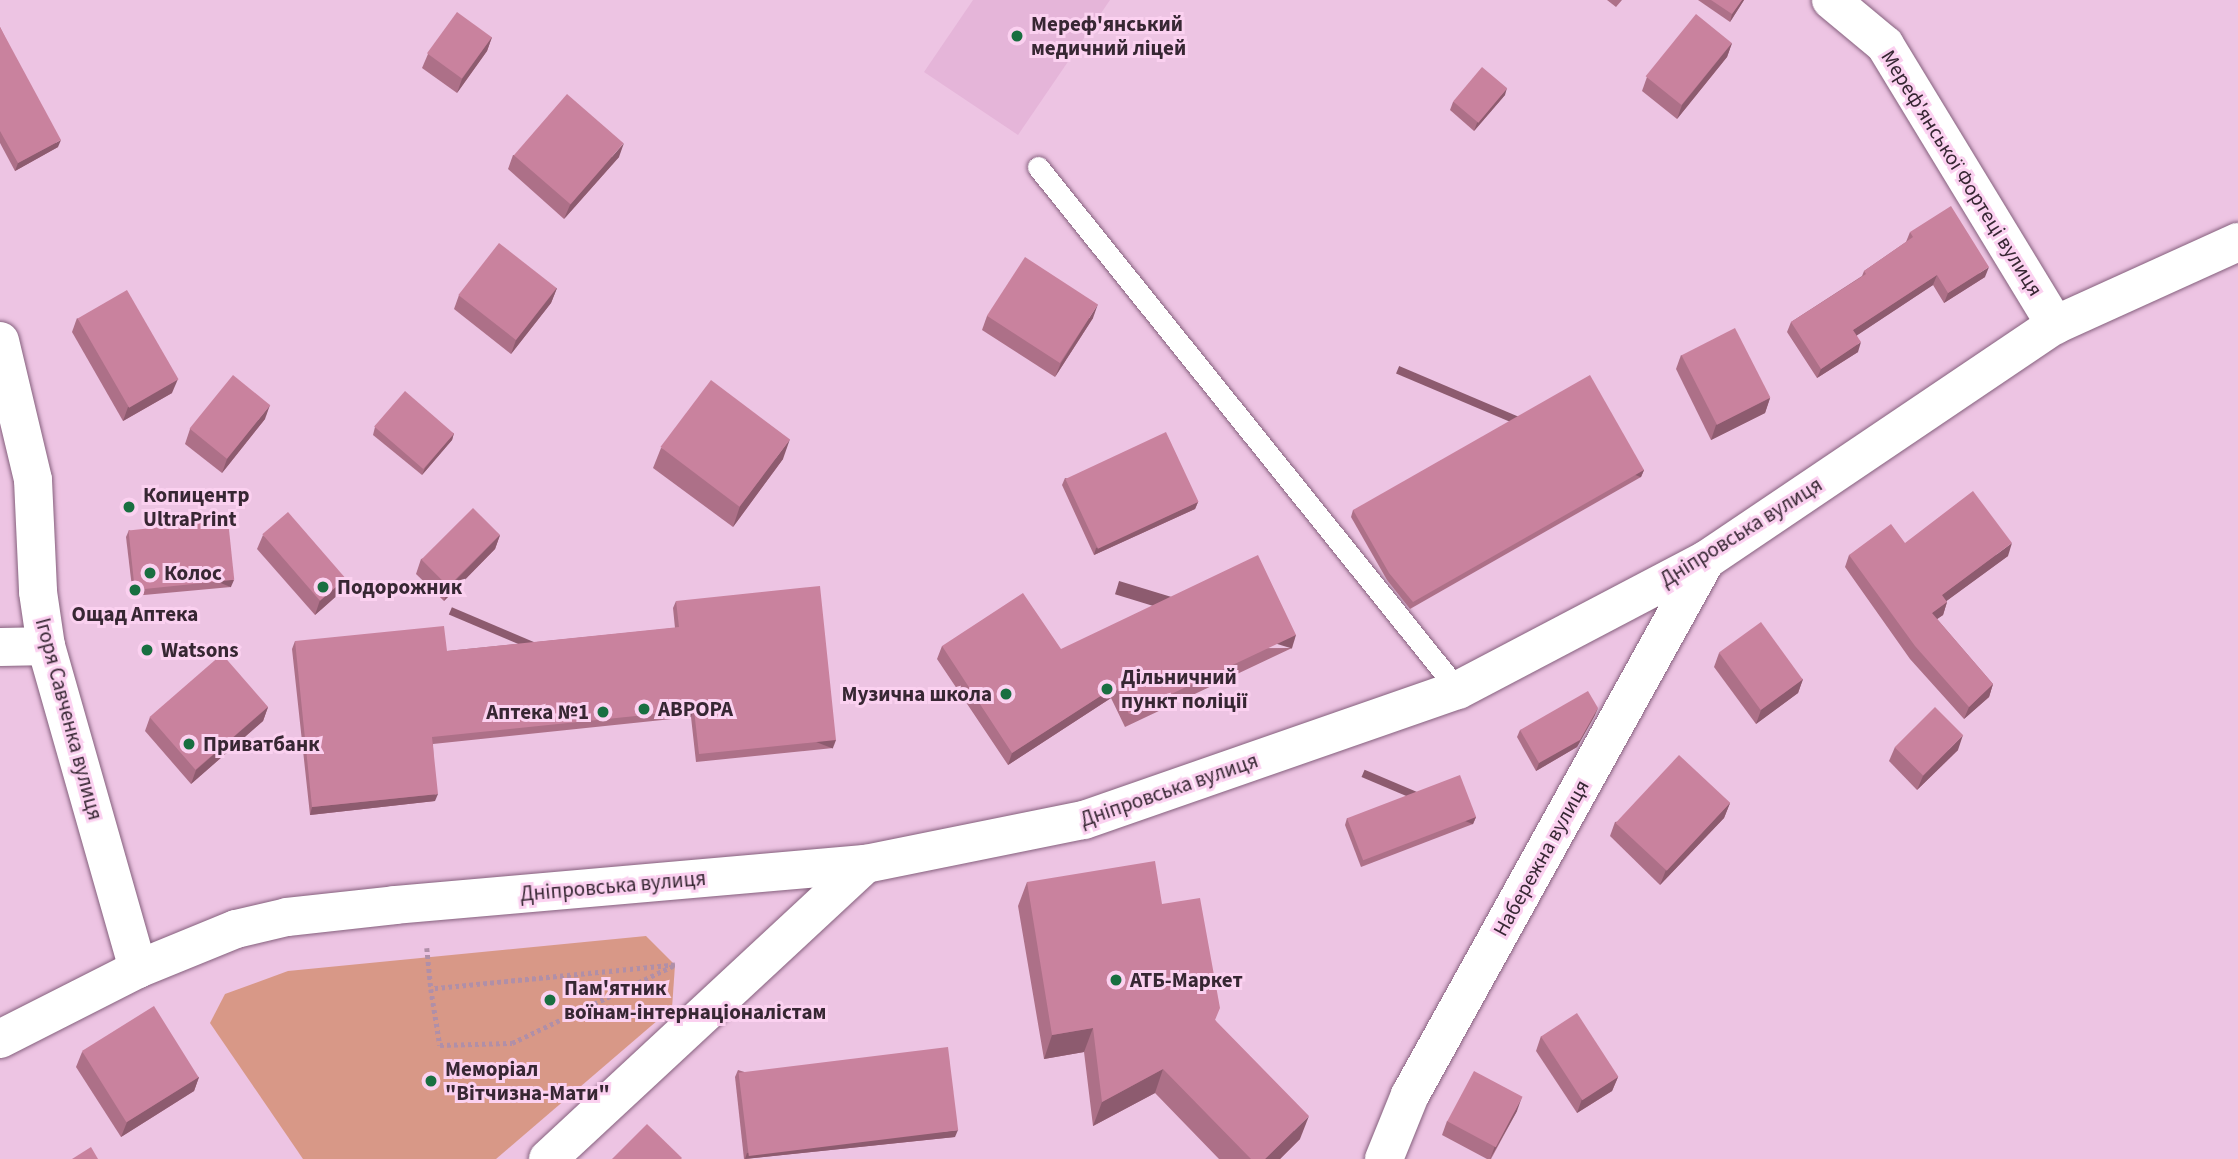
<!DOCTYPE html>
<html>
<head>
<meta charset="utf-8">
<style>
	body { margin:0 }
	#map { position:relative; width:2238px; height:1159px; overflow:hidden; background:#edc4e3; font-family:"Source Sans 3",sans-serif }
	div>[style] { position:absolute }
	[style*='--x'] { left:calc(var(--x)*1px); top:calc(var(--y)*1px); width:calc(var(--w)*1px); rotate:calc(var(--a)*1deg) }
	.built>* { inset:0; background:#e5b5d9 }
	.green>* { inset:0; background:#d89887 }
	.path>* { height:4.5px; margin-top:-2.25px; transform-origin:0; background:repeating-linear-gradient(90deg,#b08fa8 0 3.5px,transparent 0 7px) }
	.roads { filter:drop-shadow(0 0 2px #85607d) drop-shadow(0 0 2px #85607d) }
	.lane>* { height:21px; margin:-10.5px; padding:0 10.5px; transform-origin:10.5px; border-radius:10.5px; background:#fff }
	.street>* { height:38px; margin:-19px; padding:0 19px; transform-origin:19px; border-radius:19px; background:#fff }
	.secondary>* { height:38px; margin:-19px; padding:0 19px; transform-origin:19px; border-radius:19px; background:#fff }
	.highway>* { height:38px; margin:-19px; padding:0 19px; transform-origin:19px; border-radius:19px; background:#fff }
	.wall>* { inset:0; background:#ad7088 }
	.shaded-wall>* { inset:0; background:#8d5b6f; transform-origin:0 0 }
	.building>* { inset:0; background:#c9829e; transform-origin:0 0 }
	.dots>* { width:19px; height:19px; translate:-50% -50%; box-sizing:border-box; border:4px solid #fbd1f0; border-radius:50% }
	span { translate:-50% -50%; white-space:nowrap; text-align:center; line-height:1.15; -webkit-text-stroke:6px #fbd1f0; paint-order:stroke }
	.poi-label { font-size:21px; color:#372733; font-weight:700 }
	.left { translate:0 -50%; text-align:left }
	.right { translate:-100% -50%; text-align:right }
	.street-label { font-size:21px; color:#372733 }
</style>
</head>
<body>
<div id="map">
	<div class="built">
		<div style="clip-path:polygon(973px 0,1110px 0,1018px 135px,924px 72px)"></div>
	</div>
	<div class="green">
		<div style="clip-path:polygon(646px 936px,675px 965px,672px 1008px,496px 1159px,303px 1159px,210px 1023px,225px 994px,288px 971px)"></div>
	</div>
	<div class="path">
		<div style="--x:427;--y:948;--w:41;--a:84.4"></div>
		<div style="--x:431;--y:989;--w:57;--a:80.9"></div>
		<div style="--x:440;--y:1045;--w:72;--a:-1.6"></div>
		<div style="--x:512;--y:1043;--w:181;--a:-25.6"></div>
		<div style="--x:675;--y:965;--w:245;--a:174.4"></div>
	</div>
	<div class="roads">
		<div class="lane">
			<div style="--x:1038;--y:167;--w:671;--a:51.23"></div>
		</div>
		<div class="street">
			<div style="--x:1831;--y:0;--w:70;--a:39.8"></div>
			<div style="--x:1885;--y:45;--w:328;--a:58.7"></div>
			<div style="--x:0;--y:647;--w:46;--a:-1.2"></div>
			<div style="--x:1384;--y:1159;--w:69;--a:-67.9"></div>
			<div style="--x:1410;--y:1095;--w:611;--a:-61.05"></div>
		</div>
		<div class="secondary">
			<div style="--x:0;--y:341;--w:143;--a:76.6"></div>
			<div style="--x:33;--y:480;--w:112;--a:87.4"></div>
			<div style="--x:38;--y:592;--w:55;--a:81.6"></div>
			<div style="--x:46;--y:646;--w:336;--a:74.1"></div>
			<div style="--x:548;--y:1159;--w:433;--a:-42.9"></div>
		</div>
		<div class="highway">
			<div style="--x:0;--y:1039;--w:155;--a:-26.9"></div>
			<div style="--x:138;--y:969;--w:106;--a:-22.2"></div>
			<div style="--x:236;--y:929;--w:52;--a:-13.2"></div>
			<div style="--x:287;--y:917;--w:109;--a:-6.3"></div>
			<div style="--x:395;--y:905;--w:472;--a:-5"></div>
			<div style="--x:865;--y:864;--w:223;--a:-11.4"></div>
			<div style="--x:1084;--y:820;--w:396;--a:-19.2"></div>
			<div style="--x:1458;--y:690;--w:280;--a:-27.7"></div>
			<div style="--x:1706;--y:560;--w:421;--a:-34"></div>
			<div style="--x:2055;--y:325;--w:201;--a:-24.4"></div>
		</div>
	</div>
	<div class="wall">
		<div style="clip-path:polygon(1607px 0,1622px 0,1616px 7px)"></div>
		<div style="clip-path:polygon(1698px 0,1744px 0,1730px 22px)"></div>
		<div style="clip-path:polygon(0 27px,58px 147px,15px 171px,0 143px)"></div>
		<div style="clip-path:polygon(492px 37px,487px 51px,457px 93px,422px 68px,428px 54px)"></div>
		<div style="clip-path:polygon(1732px 43px,1727px 57px,1677px 119px,1642px 91px,1647px 77px)"></div>
		<div style="clip-path:polygon(1505px 95px,1474px 131px,1450px 110px,1453px 102px)"></div>
		<div style="clip-path:polygon(513px 155px,619px 157px,564px 219px,508px 169px)"></div>
		<div style="clip-path:polygon(1910px 232px,1985px 277px,1944px 303px,1933px 285px,1857px 335px,1858px 352px,1817px 378px,1787px 332px,1791px 322px,1862px 276px,1864px 271px,1906px 242px)"></div>
		<div style="clip-path:polygon(557px 288px,551px 303px,511px 354px,454px 309px,459px 295px)"></div>
		<div style="clip-path:polygon(987px 316px,1093px 318px,1055px 377px,982px 330px)"></div>
		<div style="clip-path:polygon(77px 318px,172px 393px,123px 421px,72px 332px)"></div>
		<div style="clip-path:polygon(1681px 355px,1770px 398px,1765px 413px,1711px 440px,1676px 369px)"></div>
		<div style="clip-path:polygon(265px 419px,222px 473px,185px 444px,190px 429px)"></div>
		<div style="clip-path:polygon(375px 427px,454px 433px,452px 440px,422px 475px,373px 435px)"></div>
		<div style="clip-path:polygon(661px 448px,783px 459px,733px 527px,653px 468px)"></div>
		<div style="clip-path:polygon(1644px 470px,1641px 477px,1410px 609px,1387px 580px,1351px 517px,1353px 510px)"></div>
		<div style="clip-path:polygon(1065px 478px,1198px 502px,1195px 509px,1094px 555px,1062px 485px)"></div>
		<div style="clip-path:polygon(129px 530px,231px 587px,133px 596px,126px 537px)"></div>
		<div style="clip-path:polygon(263px 535px,341px 592px,315px 615px,257px 549px)"></div>
		<div style="clip-path:polygon(500px 535px,495px 549px,444px 601px,416px 574px,421px 559px)"></div>
		<div style="clip-path:polygon(1905px 543px,2008px 556px,1946px 601px,1947px 602px,1943px 615px,1937px 619px,1993px 684px,1989px 697px,1964px 719px,1910px 659px,1845px 567px,1849px 555px)"></div>
		<div style="clip-path:polygon(676px 601px,833px 748px,696px 762px,691px 717px,433px 744px,435px 801px,310px 815px,292px 649px,295px 641px,447px 651px,675px 628px,673px 608px)"></div>
		<div style="clip-path:polygon(942px 646px,1061px 649px,1292px 648px,1125px 727px,1111px 698px,1008px 765px,937px 659px)"></div>
		<div style="clip-path:polygon(1719px 653px,1803px 679px,1798px 693px,1756px 724px,1714px 667px)"></div>
		<div style="clip-path:polygon(268px 707px,263px 721px,191px 784px,145px 731px,150px 717px)"></div>
		<div style="clip-path:polygon(1595px 715px,1577px 747px,1536px 771px,1517px 737px,1520px 730px)"></div>
		<div style="clip-path:polygon(1895px 747px,1958px 750px,1917px 790px,1889px 761px)"></div>
		<div style="clip-path:polygon(1730px 803px,1724px 818px,1660px 885px,1610px 836px,1615px 822px)"></div>
		<div style="clip-path:polygon(1476px 817px,1473px 824px,1361px 867px,1345px 825px,1347px 818px)"></div>
		<div style="clip-path:polygon(1027px 882px,1162px 904px,1215px 1020px,1300px 1139px,1280px 1159px,1219px 1159px,1155px 1093px,1093px 1126px,1084px 1052px,1044px 1059px,1018px 906px)"></div>
		<div style="clip-path:polygon(1541px 1036px,1618px 1077px,1612px 1091px,1577px 1113px,1536px 1051px)"></div>
		<div style="clip-path:polygon(82px 1052px,199px 1077px,194px 1091px,121px 1137px,76px 1067px)"></div>
		<div style="clip-path:polygon(738px 1070px,955px 1137px,744px 1159px,735px 1077px)"></div>
		<div style="clip-path:polygon(1517px 1111px,1491px 1159px,1487px 1159px,1442px 1135px,1447px 1121px)"></div>
	</div>
	<div class="shaded-wall">
		<div style="clip-path:polygon(1742px 0,1744px 0,1730px 22px,1732px 14px)"></div>
		<div style="clip-path:polygon(492px 37px,487px 51px,457px 93px,462px 79px)"></div>
		<div style="clip-path:polygon(1732px 43px,1727px 57px,1677px 119px,1682px 105px)"></div>
		<div style="clip-path:polygon(1507px 88px,1505px 95px,1474px 131px,1477px 123px)"></div>
		<div style="clip-path:polygon(61px 140px,58px 147px,15px 171px,18px 163px)"></div>
		<div style="clip-path:polygon(624px 143px,619px 157px,564px 219px,570px 205px)"></div>
		<div style="clip-path:polygon(1989px 267px,1985px 277px,1944px 303px,1948px 293px)"></div>
		<div style="clip-path:polygon(1937px 275px,1933px 285px,1850px 340px,1853px 330px)"></div>
		<div style="clip-path:polygon(557px 288px,551px 303px,511px 354px,516px 340px)"></div>
		<div style="clip-path:polygon(1098px 304px,1093px 318px,1055px 377px,1061px 363px)"></div>
		<div style="clip-path:polygon(1861px 342px,1858px 352px,1817px 378px,1821px 369px)"></div>
		<div style="clip-path:polygon(178px 379px,172px 393px,123px 421px,128px 407px)"></div>
		<div style="clip-path:polygon(1770px 398px,1765px 413px,1711px 440px,1716px 425px)"></div>
		<div style="clip-path:polygon(270px 405px,265px 419px,222px 473px,227px 459px)"></div>
		<div style="clip-path:polygon(454px 433px,452px 440px,422px 475px,425px 468px)"></div>
		<div style="clip-path:polygon(790px 439px,783px 459px,733px 527px,740px 506px)"></div>
		<div style="left:1644px;top:470px;width:8px;height:266px;rotate:113deg"></div>
		<div style="clip-path:polygon(1198px 502px,1195px 509px,1094px 555px,1096px 548px)"></div>
		<div style="clip-path:polygon(500px 535px,495px 549px,444px 601px,449px 587px)"></div>
		<div style="clip-path:polygon(2012px 543px,2008px 556px,1937px 608px,1942px 595px)"></div>
		<div style="clip-path:polygon(346px 578px,341px 592px,315px 615px,320px 600px)"></div>
		<div style="left:234px;top:580px;width:8px;height:99px;rotate:113deg"></div>
		<div style="clip-path:polygon(1947px 602px,1943px 615px,1927px 626px,1932px 613px)"></div>
		<div style="left:1296px;top:635px;width:14px;height:185px;rotate:107deg"></div>
		<div style="clip-path:polygon(1803px 679px,1798px 693px,1756px 724px,1761px 710px)"></div>
		<div style="clip-path:polygon(1993px 684px,1989px 697px,1964px 719px,1969px 707px)"></div>
		<div style="clip-path:polygon(1116px 686px,1111px 698px,1008px 765px,1012px 753px)"></div>
		<div style="clip-path:polygon(268px 707px,263px 721px,191px 784px,196px 770px)"></div>
		<div style="clip-path:polygon(1598px 708px,1595px 715px,1577px 747px,1536px 771px,1539px 763px)"></div>
		<div style="left:694px;top:710px;width:8px;height:263px;rotate:113deg"></div>
		<div style="clip-path:polygon(1963px 735px,1958px 750px,1917px 790px,1923px 776px)"></div>
		<div style="left:836px;top:740px;width:9px;height:138px;rotate:111deg"></div>
		<div style="clip-path:polygon(438px 794px,435px 801px,310px 815px,312px 807px)"></div>
		<div style="clip-path:polygon(1730px 803px,1724px 818px,1660px 885px,1666px 870px)"></div>
		<div style="left:1476px;top:817px;width:8px;height:121px;rotate:113deg"></div>
		<div style="clip-path:polygon(1093px 1028px,1084px 1052px,1044px 1059px,1052px 1035px)"></div>
		<div style="clip-path:polygon(1163px 1069px,1155px 1093px,1093px 1126px,1102px 1102px)"></div>
		<div style="clip-path:polygon(199px 1077px,194px 1091px,121px 1137px,127px 1122px)"></div>
		<div style="clip-path:polygon(1618px 1077px,1612px 1091px,1577px 1113px,1582px 1099px)"></div>
		<div style="clip-path:polygon(1522px 1097px,1517px 1111px,1490px 1159px,1495px 1146px)"></div>
		<div style="clip-path:polygon(1309px 1116px,1300px 1139px,1280px 1159px,1265px 1159px)"></div>
		<div style="clip-path:polygon(958px 1130px,955px 1137px,745px 1159px,747px 1153px)"></div>
	</div>
	<div class="building">
		<div style="clip-path:polygon(1711px 0,1742px 0,1732px 14px)"></div>
		<div style="left:457px;top:12px;width:43px;height:51px;rotate:36deg"></div>
		<div style="left:1696px;top:14px;width:46px;height:80px;rotate:39deg"></div>
		<div style="clip-path:polygon(0 27px,61px 140px,18px 163px,0 131px)"></div>
		<div style="left:1482px;top:67px;width:33px;height:45px;rotate:40deg"></div>
		<div style="left:567px;top:94px;width:75px;height:81px;rotate:41deg"></div>
		<div style="clip-path:polygon(1951px 206px,1989px 267px,1948px 293px,1937px 275px,1853px 330px,1861px 342px,1821px 369px,1791px 322px,1866px 274px,1864px 271px,1913px 237px,1910px 232px)"></div>
		<div style="left:499px;top:243px;width:73px;height:66px;rotate:38deg"></div>
		<div style="left:1025px;top:257px;width:87px;height:70px;rotate:33deg"></div>
		<div style="left:127px;top:290px;width:103px;height:57px;rotate:60deg"></div>
		<div style="left:1735px;top:328px;width:78px;height:60px;rotate:63deg"></div>
		<div style="left:233px;top:375px;width:48px;height:69px;rotate:39deg"></div>
		<div style="clip-path:polygon(1590px 375px,1644px 470px,1413px 602px,1389px 573px,1353px 510px)"></div>
		<div style="left:711px;top:380px;width:99px;height:84px;rotate:37deg"></div>
		<div style="left:405px;top:391px;width:65px;height:47px;rotate:41deg"></div>
		<div style="left:1166px;top:432px;width:77px;height:111px;rotate:65deg"></div>
		<div style="clip-path:polygon(1973px 491px,2012px 543px,1942px 595px,1947px 602px,1932px 613px,1993px 684px,1969px 707px,1915px 646px,1849px 555px,1891px 524px,1905px 543px)"></div>
		<div style="left:473px;top:508px;width:38px;height:73px;rotate:45deg"></div>
		<div style="left:288px;top:512px;width:88px;height:34px;rotate:49deg"></div>
		<div style="left:228px;top:520px;width:60px;height:100px;rotate:84deg"></div>
		<div style="clip-path:polygon(1258px 555px,1296px 635px,1129px 714px,1116px 686px,1012px 753px,942px 646px,1023px 593px,1061px 649px)"></div>
		<div style="clip-path:polygon(820px 586px,836px 740px,699px 754px,694px 710px,432px 737px,438px 794px,312px 807px,295px 641px,444px 626px,447px 651px,679px 627px,676px 601px)"></div>
		<div style="left:1761px;top:622px;width:71px;height:52px;rotate:54deg"></div>
		<div style="left:222px;top:654px;width:70px;height:96px;rotate:49deg"></div>
		<div style="clip-path:polygon(1588px 691px,1598px 708px,1580px 740px,1539px 763px,1520px 730px)"></div>
		<div style="left:1935px;top:707px;width:40px;height:57px;rotate:45deg"></div>
		<div style="left:1679px;top:755px;width:70px;height:93px;rotate:43deg"></div>
		<div style="left:1460px;top:775px;width:45px;height:121px;rotate:69deg"></div>
		<div style="clip-path:polygon(1155px 861px,1162px 904px,1200px 898px,1220px 1008px,1215px 1020px,1309px 1116px,1265px 1159px,1251px 1159px,1163px 1069px,1102px 1102px,1093px 1028px,1052px 1035px,1027px 882px)"></div>
		<div style="left:154px;top:1006px;width:84px;height:85px;rotate:58deg"></div>
		<div style="left:1577px;top:1013px;width:76px;height:43px;rotate:57deg"></div>
		<div style="left:948px;top:1047px;width:84px;height:211px;rotate:83deg"></div>
		<div style="left:1474px;top:1071px;width:55px;height:57px;rotate:28deg"></div>
		<div style="clip-path:polygon(647px 1124px,682px 1158px,681px 1159px,612px 1159px)"></div>
		<div style="clip-path:polygon(91px 1147px,98px 1159px,72px 1159px)"></div>
	</div>
	<div class="dots">
		<div style="left:1017px;top:36px;background:#196f41"></div>
		<div style="left:129px;top:507px;background:#196f41"></div>
		<div style="left:150px;top:573px;background:#196f41"></div>
		<div style="left:323px;top:587px;background:#196f41"></div>
		<div style="left:135px;top:590px;background:#196f41"></div>
		<div style="left:147px;top:650px;background:#196f41"></div>
		<div style="left:1107px;top:689px;background:#196f41"></div>
		<div style="left:1006px;top:694px;background:#196f41"></div>
		<div style="left:644px;top:709px;background:#196f41"></div>
		<div style="left:603px;top:712px;background:#196f41"></div>
		<div style="left:189px;top:744px;background:#196f41"></div>
		<div style="left:1116px;top:980px;background:#196f41"></div>
		<div style="left:550px;top:1000px;background:#196f41"></div>
		<div style="left:431px;top:1081px;background:#196f41"></div>
	</div>
	<div class="poi-label">
		<span class="left" style="left:1031px;top:36px">Мереф'янський<br>медичний ліцей</span>
		<span class="left" style="left:143px;top:507px">Копицентр<br>UltraPrint</span>
		<span class="left" style="left:164px;top:573px">Колос</span>
		<span class="left" style="left:337px;top:587px">Подорожник</span>
		<span style="left:135px;top:614px">Ощад Аптека</span>
		<span class="left" style="left:161px;top:650px">Watsons</span>
		<span class="left" style="left:1121px;top:689px">Дільничний<br>пункт поліції</span>
		<span class="right" style="left:992px;top:694px">Музична школа</span>
		<span class="left" style="left:658px;top:709px">АВРОРА</span>
		<span class="right" style="left:589px;top:712px">Аптека №1</span>
		<span class="left" style="left:203px;top:744px">Приватбанк</span>
		<span class="left" style="left:1130px;top:980px">АТБ-Маркет</span>
		<span class="left" style="left:564px;top:1000px">Пам'ятник<br>воїнам-інтернаціоналістам</span>
		<span class="left" style="left:445px;top:1081px">Меморіал<br>"Вітчизна-Мати"</span>
	</div>
	<div class="street-label">
		<span style="left:1962px;top:173px;rotate:58deg">Мереф'янської Фортеці вулиця</span>
		<span style="left:1741px;top:532px;rotate:-32deg">Дніпровська вулиця</span>
		<span style="left:69px;top:719px;rotate:75deg">Ігоря Савченка вулиця</span>
		<span style="left:1169px;top:790px;rotate:-19deg">Дніпровська вулиця</span>
		<span style="left:1541px;top:858px;rotate:-61deg">Набережна вулиця</span>
		<span style="left:613px;top:886px;rotate:-5deg">Дніпровська вулиця</span>
	</div>
</div>
</body>
</html>
